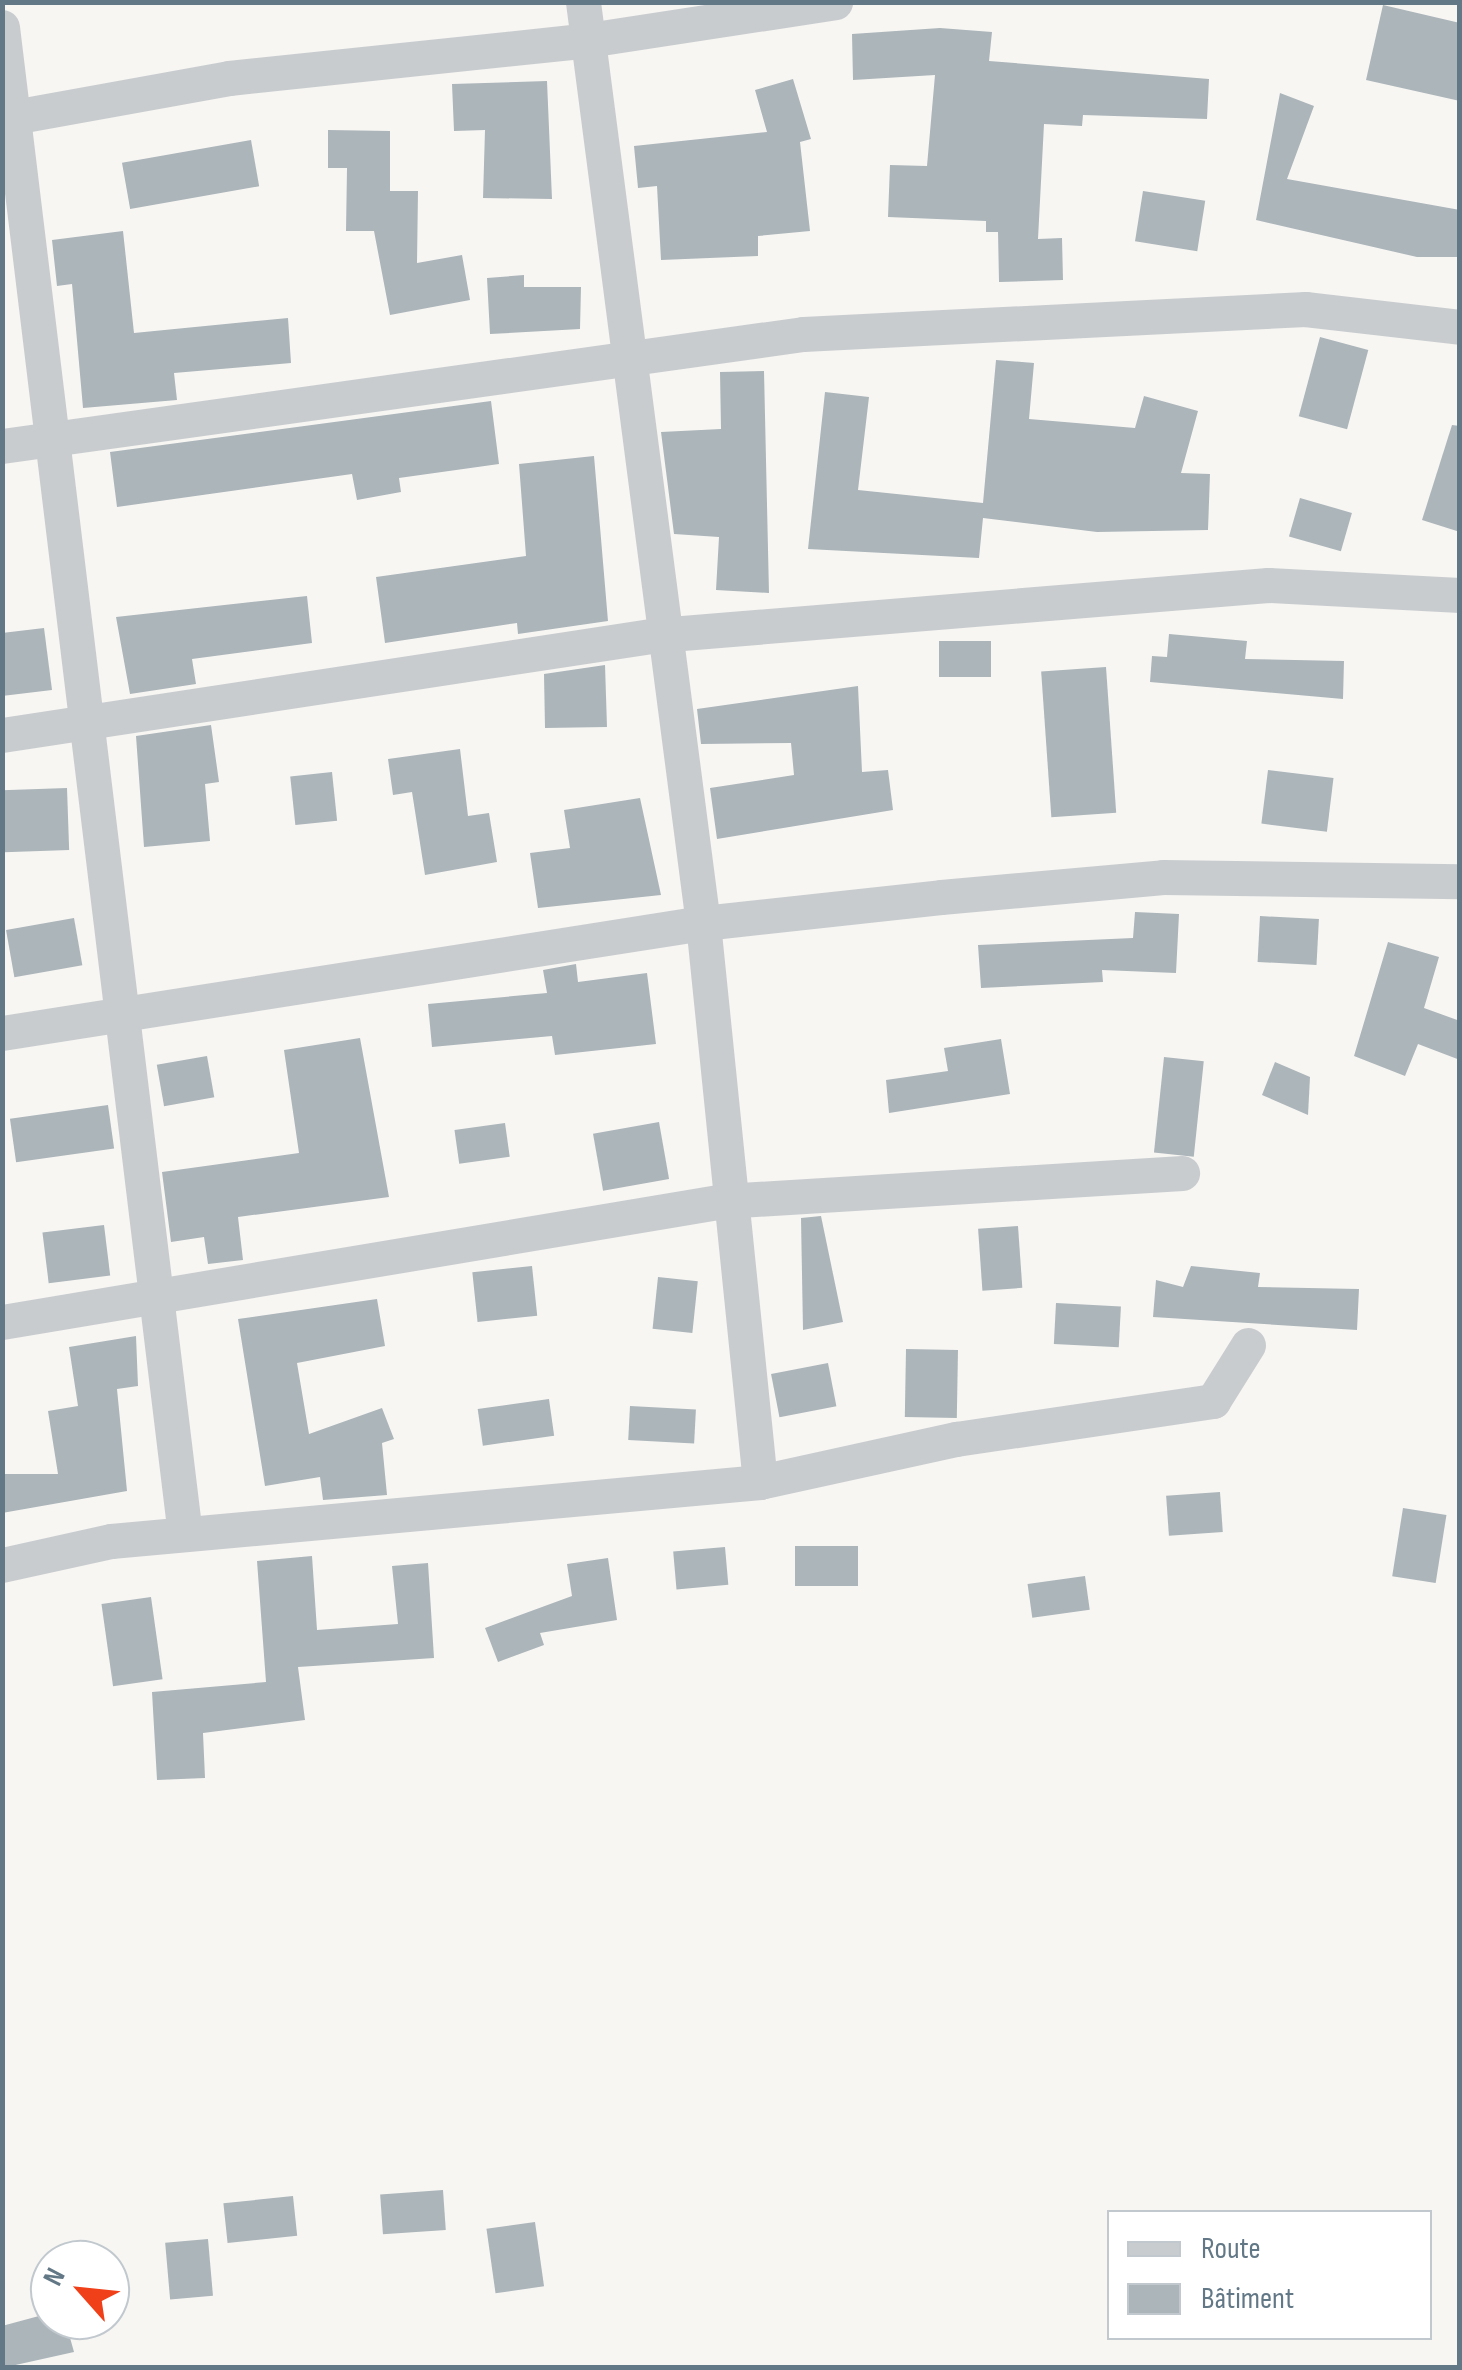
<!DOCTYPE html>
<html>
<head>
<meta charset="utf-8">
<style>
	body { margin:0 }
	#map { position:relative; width:1462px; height:2370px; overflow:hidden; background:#f7f6f3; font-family:"Sofia Sans Condensed",sans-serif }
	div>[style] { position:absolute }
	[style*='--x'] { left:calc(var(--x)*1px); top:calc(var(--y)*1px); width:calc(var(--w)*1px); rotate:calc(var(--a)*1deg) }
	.building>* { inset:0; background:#acb5ba; transform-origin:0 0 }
	.minor>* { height:35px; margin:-17.5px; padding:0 17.5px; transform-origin:17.5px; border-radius:17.5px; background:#c9cccf }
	span { translate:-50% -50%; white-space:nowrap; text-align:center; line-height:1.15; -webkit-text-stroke:10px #fff; paint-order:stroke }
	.frame { position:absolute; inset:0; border:5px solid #637886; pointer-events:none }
	.legend { position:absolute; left:1107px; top:2210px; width:325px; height:130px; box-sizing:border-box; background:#fff; border:2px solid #c1c9cf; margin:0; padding:12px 18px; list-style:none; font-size:30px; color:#637886 }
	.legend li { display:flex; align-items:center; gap:20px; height:50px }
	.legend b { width:50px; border:2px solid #c1c9cf }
	.north { position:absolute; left:30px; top:2240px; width:100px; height:100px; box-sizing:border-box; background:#fff; border:2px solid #c1c9cf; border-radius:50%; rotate:297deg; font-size:28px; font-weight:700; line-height:40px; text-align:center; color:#637886 }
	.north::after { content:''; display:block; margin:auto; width:35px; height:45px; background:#f04019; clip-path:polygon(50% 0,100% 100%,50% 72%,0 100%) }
</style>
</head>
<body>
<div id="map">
	<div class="building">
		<div style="clip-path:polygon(1383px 5px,1460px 23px,1460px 101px,1366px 80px)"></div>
		<div style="clip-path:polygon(940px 28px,992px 32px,989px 61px,1209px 79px,1207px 119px,1083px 115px,1082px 126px,1044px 124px,1038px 239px,1062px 238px,1063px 280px,999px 282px,998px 232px,986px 232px,986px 221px,888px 217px,890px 165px,927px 166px,935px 75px,853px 80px,852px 34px)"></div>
		<div style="clip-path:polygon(793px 79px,811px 139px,800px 142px,810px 231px,758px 236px,758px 256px,661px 260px,657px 186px,638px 188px,634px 146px,767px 132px,755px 90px)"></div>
		<div style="clip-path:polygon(547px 81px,552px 199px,483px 198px,485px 130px,454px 131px,452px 84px)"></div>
		<div style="clip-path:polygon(1280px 93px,1314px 106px,1287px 179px,1460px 210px,1460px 257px,1417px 257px,1256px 220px)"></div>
		<div style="clip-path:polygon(328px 130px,390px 131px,390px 191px,418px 191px,417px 263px,462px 255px,470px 300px,390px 315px,374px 231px,346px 231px,347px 168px,328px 168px)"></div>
		<div style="left:251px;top:140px;width:47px;height:131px;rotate:80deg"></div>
		<div style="left:1143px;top:191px;width:63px;height:51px;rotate:9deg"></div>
		<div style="clip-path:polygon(123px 231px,134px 333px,288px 318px,291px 363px,174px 373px,177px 400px,83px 408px,72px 284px,57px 286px,52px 240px)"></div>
		<div style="clip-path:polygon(524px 275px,524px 287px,581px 287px,580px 329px,490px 334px,487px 278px)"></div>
		<div style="left:1320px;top:337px;width:50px;height:82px;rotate:15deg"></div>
		<div style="clip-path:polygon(996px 360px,1034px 363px,1029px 419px,1135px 428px,1144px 396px,1198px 411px,1181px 473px,1210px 474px,1208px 530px,1097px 532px,983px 518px,979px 558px,808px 549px,825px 392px,869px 397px,858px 490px,983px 503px)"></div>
		<div style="clip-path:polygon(764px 371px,769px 593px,716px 590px,719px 537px,674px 534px,661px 432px,721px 429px,720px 372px)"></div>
		<div style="clip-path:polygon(491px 401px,499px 464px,399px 478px,401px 492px,357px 500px,352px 474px,117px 507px,110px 452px)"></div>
		<div style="clip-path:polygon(1452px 425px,1460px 426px,1460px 532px,1422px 520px)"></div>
		<div style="clip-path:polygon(594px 456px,608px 621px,518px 634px,517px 623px,385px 643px,376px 577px,526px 556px,519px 464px)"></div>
		<div style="left:1300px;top:498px;width:54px;height:40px;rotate:16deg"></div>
		<div style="clip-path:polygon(307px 596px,312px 643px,192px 659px,196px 684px,130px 694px,116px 617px)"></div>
		<div style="clip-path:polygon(44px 628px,52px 690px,2px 696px,2px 633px)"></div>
		<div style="clip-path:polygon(1169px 634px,1247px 641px,1245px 659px,1344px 661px,1343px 699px,1150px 682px,1152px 656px,1167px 657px)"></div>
		<div style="left:939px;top:641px;width:52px;height:36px"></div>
		<div style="clip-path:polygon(605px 665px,607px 727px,545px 728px,544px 674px)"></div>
		<div style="left:1106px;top:667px;width:146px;height:65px;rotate:86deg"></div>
		<div style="clip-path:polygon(858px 686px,862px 772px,888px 770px,893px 810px,717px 839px,710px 788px,794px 775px,791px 743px,701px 744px,697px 709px)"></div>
		<div style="clip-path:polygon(211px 725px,219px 782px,205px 784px,210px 841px,144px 847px,136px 736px)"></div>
		<div style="clip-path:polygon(460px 749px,468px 816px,489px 813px,497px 862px,425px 875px,412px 792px,393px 795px,388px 759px)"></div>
		<div style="left:1268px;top:770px;width:66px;height:54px;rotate:7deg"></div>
		<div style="left:332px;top:772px;width:49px;height:42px;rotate:84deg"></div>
		<div style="left:67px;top:788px;width:62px;height:65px;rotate:88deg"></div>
		<div style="clip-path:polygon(640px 798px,661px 895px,538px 908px,530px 853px,570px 848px,564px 810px)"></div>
		<div style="clip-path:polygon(1135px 912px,1179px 914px,1176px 973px,1102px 970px,1103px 982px,981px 988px,978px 945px,1133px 938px)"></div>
		<div style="left:1260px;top:916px;width:59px;height:46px;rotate:3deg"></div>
		<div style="left:74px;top:918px;width:48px;height:69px;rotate:80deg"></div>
		<div style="clip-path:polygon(1388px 942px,1439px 957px,1424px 1008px,1460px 1021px,1460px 1060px,1418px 1044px,1405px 1076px,1354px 1056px)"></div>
		<div style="clip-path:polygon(576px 964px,578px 982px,647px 973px,656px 1044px,555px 1055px,552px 1036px,432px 1047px,428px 1004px,547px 993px,543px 970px)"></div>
		<div style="clip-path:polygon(360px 1038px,389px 1197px,238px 1217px,243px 1260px,208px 1264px,204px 1237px,171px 1242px,162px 1172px,299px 1153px,284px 1050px)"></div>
		<div style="clip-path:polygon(1001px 1039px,1010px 1094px,889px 1113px,886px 1080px,948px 1071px,944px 1048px)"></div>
		<div style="left:207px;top:1056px;width:42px;height:51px;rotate:80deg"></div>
		<div style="left:1164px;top:1057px;width:40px;height:96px;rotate:6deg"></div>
		<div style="clip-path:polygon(1275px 1062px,1310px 1077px,1308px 1115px,1262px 1095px)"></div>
		<div style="left:108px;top:1105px;width:44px;height:99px;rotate:82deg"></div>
		<div style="left:659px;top:1122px;width:58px;height:67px;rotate:80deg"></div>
		<div style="left:505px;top:1123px;width:34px;height:51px;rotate:82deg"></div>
		<div style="clip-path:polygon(821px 1216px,843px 1322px,803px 1330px,801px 1218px)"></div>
		<div style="left:104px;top:1225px;width:51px;height:62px;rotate:83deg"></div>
		<div style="left:1018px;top:1226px;width:62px;height:40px;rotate:86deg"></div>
		<div style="left:532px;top:1266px;width:50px;height:60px;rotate:84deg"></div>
		<div style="clip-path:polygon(1191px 1266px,1260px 1273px,1258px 1287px,1359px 1289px,1357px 1330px,1153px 1317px,1156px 1280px,1183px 1287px)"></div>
		<div style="left:658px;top:1277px;width:40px;height:52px;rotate:6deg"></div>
		<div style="clip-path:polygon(377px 1299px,385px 1346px,297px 1363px,309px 1434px,382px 1408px,394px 1439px,382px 1443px,387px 1495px,323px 1500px,320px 1477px,265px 1486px,238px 1319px)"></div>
		<div style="left:1056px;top:1303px;width:65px;height:41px;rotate:3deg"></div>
		<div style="clip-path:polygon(136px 1336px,138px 1386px,117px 1389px,127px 1491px,2px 1513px,2px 1474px,58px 1474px,48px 1411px,78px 1406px,69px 1347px)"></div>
		<div style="left:906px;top:1349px;width:52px;height:68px;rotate:1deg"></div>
		<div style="left:828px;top:1363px;width:44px;height:58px;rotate:79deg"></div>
		<div style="left:549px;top:1399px;width:37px;height:72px;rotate:82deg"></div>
		<div style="left:630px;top:1406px;width:66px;height:34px;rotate:3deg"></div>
		<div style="left:1220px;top:1492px;width:40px;height:54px;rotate:86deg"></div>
		<div style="left:1403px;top:1508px;width:44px;height:69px;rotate:9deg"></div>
		<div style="left:795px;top:1546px;width:63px;height:40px"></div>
		<div style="left:725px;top:1547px;width:38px;height:52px;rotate:85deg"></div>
		<div style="clip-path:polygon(312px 1556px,317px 1630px,398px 1624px,392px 1566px,428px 1563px,434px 1658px,298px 1667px,305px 1720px,203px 1733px,205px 1778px,157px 1780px,152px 1692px,266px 1682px,257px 1561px)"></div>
		<div style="clip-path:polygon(608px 1558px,617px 1620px,540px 1633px,544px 1645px,498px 1662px,485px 1628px,572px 1596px,567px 1564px)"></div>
		<div style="left:1085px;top:1576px;width:34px;height:58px;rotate:82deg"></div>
		<div style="left:151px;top:1597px;width:83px;height:50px;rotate:82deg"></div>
		<div style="left:443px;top:2190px;width:40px;height:63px;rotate:86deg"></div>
		<div style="left:293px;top:2196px;width:40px;height:70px;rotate:84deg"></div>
		<div style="left:535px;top:2222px;width:65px;height:49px;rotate:82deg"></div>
		<div style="left:208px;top:2239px;width:57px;height:43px;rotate:85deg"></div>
		<div style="clip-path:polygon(50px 2313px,65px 2320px,74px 2352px,2px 2368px,2px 2326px)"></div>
	</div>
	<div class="minor">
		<div style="--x:583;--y:2;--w:929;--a:82.58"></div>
		<div style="--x:703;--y:923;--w:562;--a:84.18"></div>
		<div style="--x:2;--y:27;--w:1518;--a:83.08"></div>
		<div style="--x:2;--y:119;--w:231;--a:-10.2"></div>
		<div style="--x:229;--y:78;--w:361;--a:-6"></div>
		<div style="--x:588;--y:40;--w:250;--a:-8.7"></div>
		<div style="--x:2;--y:446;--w:809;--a:-7.96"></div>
		<div style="--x:803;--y:334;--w:503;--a:-2.85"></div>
		<div style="--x:1305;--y:309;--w:156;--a:6.6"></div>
		<div style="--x:2;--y:735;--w:664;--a:-8.67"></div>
		<div style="--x:658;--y:635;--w:612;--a:-4.69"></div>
		<div style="--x:1268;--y:585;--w:192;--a:3"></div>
		<div style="--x:2;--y:1033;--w:710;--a:-8.92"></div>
		<div style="--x:703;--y:923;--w:239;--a:-6.2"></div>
		<div style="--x:941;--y:897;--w:223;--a:-5.1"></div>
		<div style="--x:1163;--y:877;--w:297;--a:0.8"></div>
		<div style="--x:2;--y:1322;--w:732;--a:-9.51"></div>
		<div style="--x:724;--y:1201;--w:459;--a:-3.5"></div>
		<div style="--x:2;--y:1565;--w:112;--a:-12.4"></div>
		<div style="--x:111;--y:1541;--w:652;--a:-5.19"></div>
		<div style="--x:760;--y:1482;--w:201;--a:-12.4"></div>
		<div style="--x:956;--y:1439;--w:260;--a:-8.4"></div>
		<div style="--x:1213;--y:1401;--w:66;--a:-58"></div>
	</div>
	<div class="frame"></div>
	<ul class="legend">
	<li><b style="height:12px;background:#c9cccf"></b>Route</li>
	<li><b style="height:28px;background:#acb5ba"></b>Bâtiment</li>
	</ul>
	<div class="north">N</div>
</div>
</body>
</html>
